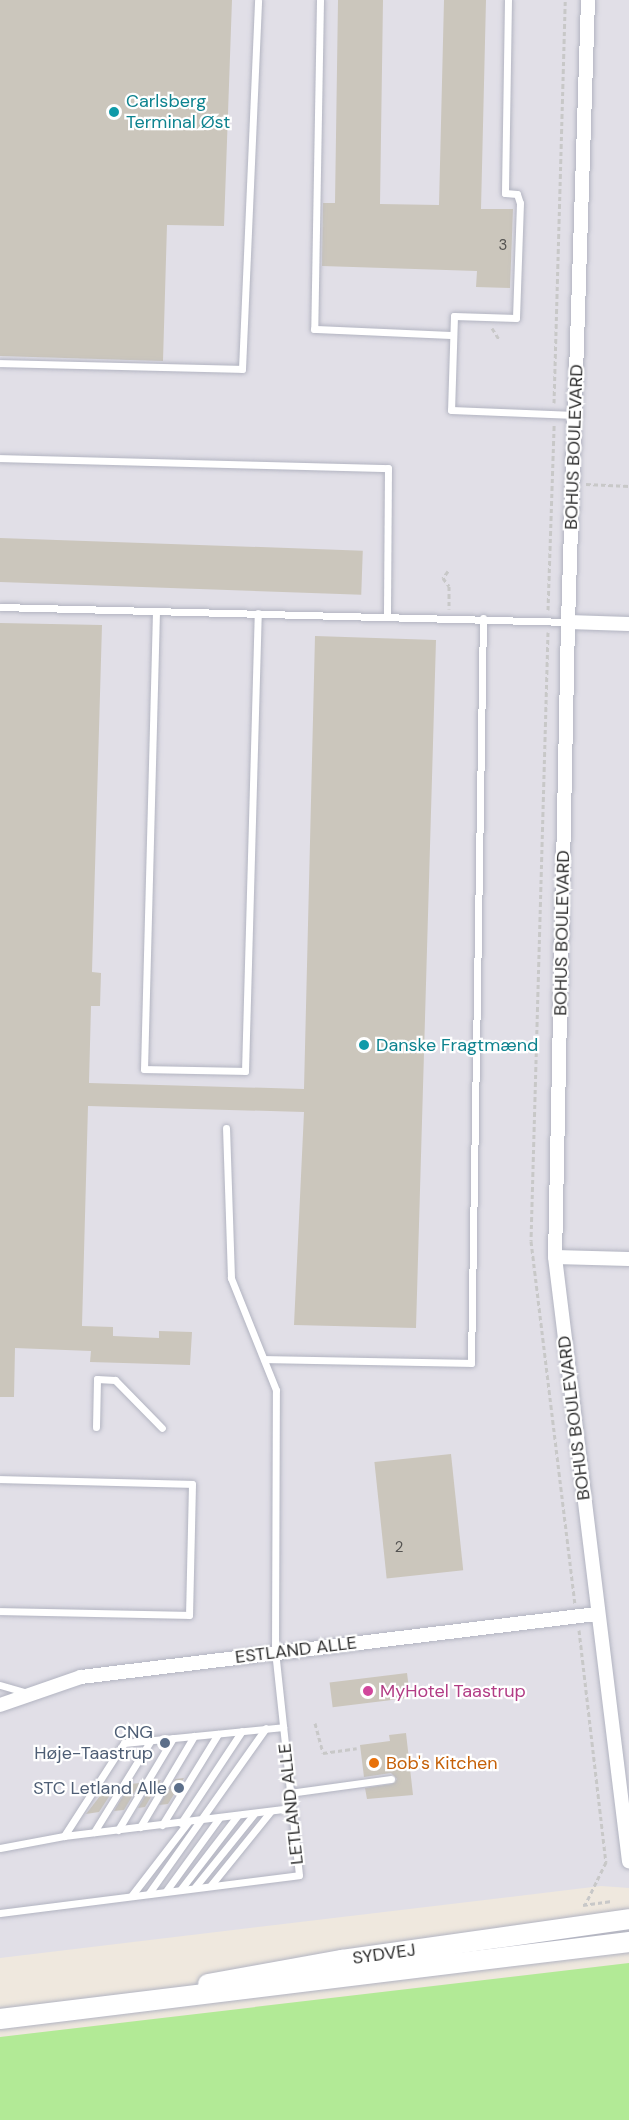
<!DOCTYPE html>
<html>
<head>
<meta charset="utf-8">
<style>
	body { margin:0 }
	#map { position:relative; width:629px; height:2120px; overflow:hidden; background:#efe8de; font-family:"DM Sans",sans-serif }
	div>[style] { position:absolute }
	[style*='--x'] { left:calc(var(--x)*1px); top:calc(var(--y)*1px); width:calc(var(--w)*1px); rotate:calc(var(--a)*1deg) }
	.industrial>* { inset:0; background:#e1dfe7 }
	.green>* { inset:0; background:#b2ea96 }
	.building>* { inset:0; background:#cbc6bc; transform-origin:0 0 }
	.path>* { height:3px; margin-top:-1.5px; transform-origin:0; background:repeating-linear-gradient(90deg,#c8c8c8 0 4.5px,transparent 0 7.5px) }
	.roads { filter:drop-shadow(0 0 2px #b2b4c1) drop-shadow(0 0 2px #b2b4c1) }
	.lane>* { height:7px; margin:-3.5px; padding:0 3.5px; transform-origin:3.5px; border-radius:3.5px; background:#fff }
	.street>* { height:14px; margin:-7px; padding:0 7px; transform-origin:7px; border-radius:7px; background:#fff }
	.secondary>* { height:20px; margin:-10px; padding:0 10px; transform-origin:10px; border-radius:10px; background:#fff }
	.dots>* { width:16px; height:16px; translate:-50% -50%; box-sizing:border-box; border:3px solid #fff; border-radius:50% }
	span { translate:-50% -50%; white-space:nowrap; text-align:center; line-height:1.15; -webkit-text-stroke:4.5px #fff; paint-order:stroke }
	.number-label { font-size:15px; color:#545351 }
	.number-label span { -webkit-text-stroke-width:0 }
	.culture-label { font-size:18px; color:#0d838f }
	.left { translate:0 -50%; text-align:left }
	.street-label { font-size:18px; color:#2d2d2d }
	.hotel-label { font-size:18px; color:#b23c85 }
	.service-label { font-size:18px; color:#4e5e75 }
	.right { translate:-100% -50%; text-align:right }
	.food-label { font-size:18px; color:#c56008 }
</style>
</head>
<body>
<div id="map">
	<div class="industrial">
		<div style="clip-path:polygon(0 0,629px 0,629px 1888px,601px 1886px,0 1958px)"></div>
	</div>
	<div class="green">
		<div style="clip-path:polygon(629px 1963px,629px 2120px,0 2120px,0 2037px)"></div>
	</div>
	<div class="building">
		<div style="clip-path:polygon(0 0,232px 0,224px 226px,167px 225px,163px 361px,0 356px)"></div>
		<div style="clip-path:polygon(338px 0,383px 0,380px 204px,439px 205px,444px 0,486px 0,481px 209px,513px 209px,510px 288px,476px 287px,477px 271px,322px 266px,323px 203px,335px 203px)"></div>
		<div style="left:0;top:538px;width:363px;height:44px;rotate:2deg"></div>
		<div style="clip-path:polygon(0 623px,102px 625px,92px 972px,101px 973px,100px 1006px,91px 1006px,89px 1083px,304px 1089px,315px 636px,436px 640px,416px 1328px,294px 1325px,304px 1112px,88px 1106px,82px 1326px,113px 1327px,113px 1336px,159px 1338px,159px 1331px,192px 1332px,190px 1365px,90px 1362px,91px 1351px,15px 1348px,14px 1397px,0 1397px)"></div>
		<div style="left:451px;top:1454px;width:117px;height:77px;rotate:84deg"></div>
		<div style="left:407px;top:1673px;width:25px;height:78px;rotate:83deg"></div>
		<div style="clip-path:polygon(406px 1733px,413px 1795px,367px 1799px,365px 1788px,392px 1784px,397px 1779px,391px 1773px,364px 1777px,360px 1745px,390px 1741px,389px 1735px)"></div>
		<div style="clip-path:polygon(184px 1778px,168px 1804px,159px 1805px,175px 1779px)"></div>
		<div style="clip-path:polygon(161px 1780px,145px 1807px,138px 1808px,154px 1781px)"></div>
		<div style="clip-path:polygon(140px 1783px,124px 1810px,114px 1811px,130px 1784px)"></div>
		<div style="clip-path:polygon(116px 1786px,99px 1812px,86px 1814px,107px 1787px)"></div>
	</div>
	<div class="path">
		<div style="--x:492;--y:328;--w:13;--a:58"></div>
		<div style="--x:554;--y:403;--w:403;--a:-88.4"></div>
		<div style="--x:586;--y:484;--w:43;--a:2.7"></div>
		<div style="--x:448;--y:571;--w:9;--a:126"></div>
		<div style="--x:443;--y:578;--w:10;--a:53"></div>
		<div style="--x:449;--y:586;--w:23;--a:90"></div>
		<div style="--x:548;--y:610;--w:185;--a:-88.1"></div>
		<div style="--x:548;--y:632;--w:609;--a:91.6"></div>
		<div style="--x:531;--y:1241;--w:365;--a:83.1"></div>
		<div style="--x:579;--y:1630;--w:234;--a:83.4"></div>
		<div style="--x:606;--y:1862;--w:48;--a:116"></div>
		<div style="--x:315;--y:1723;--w:31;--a:75"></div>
		<div style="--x:323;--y:1753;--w:34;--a:-8"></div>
		<div style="--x:583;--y:1905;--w:29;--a:-8"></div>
	</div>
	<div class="roads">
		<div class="lane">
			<div style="--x:320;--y:0;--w:329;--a:91"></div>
			<div style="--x:314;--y:329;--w:139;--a:2.5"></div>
			<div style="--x:508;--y:0;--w:193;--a:90.9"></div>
			<div style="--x:505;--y:193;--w:12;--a:5"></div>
			<div style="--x:517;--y:194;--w:9;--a:72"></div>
			<div style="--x:520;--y:203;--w:115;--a:92"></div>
			<div style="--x:516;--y:318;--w:62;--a:-178.2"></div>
			<div style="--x:454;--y:316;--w:94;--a:91.8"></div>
			<div style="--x:451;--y:410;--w:124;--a:2.3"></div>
			<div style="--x:0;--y:363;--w:242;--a:1.4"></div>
			<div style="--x:242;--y:369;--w:369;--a:-87.5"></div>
			<div style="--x:0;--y:458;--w:388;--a:1.5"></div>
			<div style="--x:388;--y:468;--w:148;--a:90.4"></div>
			<div style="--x:0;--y:607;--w:568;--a:1.51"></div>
			<div style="--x:156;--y:611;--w:458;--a:91.5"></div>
			<div style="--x:144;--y:1069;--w:101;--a:1.1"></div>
			<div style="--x:245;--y:1071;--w:458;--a:-88.4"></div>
			<div style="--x:264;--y:1359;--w:207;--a:1.1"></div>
			<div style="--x:471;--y:1363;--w:745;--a:-89.08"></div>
			<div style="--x:96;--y:1427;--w:48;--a:-88.8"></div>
			<div style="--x:97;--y:1379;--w:18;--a:3"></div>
			<div style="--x:115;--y:1380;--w:67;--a:45.6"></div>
			<div style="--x:0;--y:1479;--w:192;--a:1.5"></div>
			<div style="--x:192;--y:1484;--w:131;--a:91.3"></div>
			<div style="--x:189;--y:1615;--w:189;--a:-178.8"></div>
			<div style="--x:0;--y:1685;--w:29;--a:16"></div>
			<div style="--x:289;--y:1793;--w:103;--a:-7.8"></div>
			<div style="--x:181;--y:1823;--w:110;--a:-56.5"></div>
			<div style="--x:162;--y:1825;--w:107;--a:-58.4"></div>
			<div style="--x:140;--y:1827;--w:106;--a:-59.3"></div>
			<div style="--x:118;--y:1830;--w:107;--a:-59.1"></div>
			<div style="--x:94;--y:1832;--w:108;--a:-58.2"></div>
			<div style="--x:64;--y:1836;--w:111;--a:-57.2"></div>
			<div style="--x:124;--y:1743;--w:160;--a:-5.7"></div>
			<div style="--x:0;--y:1848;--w:65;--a:-10.6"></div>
			<div style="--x:64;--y:1836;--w:229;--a:-7"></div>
			<div style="--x:211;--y:1885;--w:95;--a:-51"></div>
			<div style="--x:195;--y:1887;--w:94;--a:-51.1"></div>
			<div style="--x:181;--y:1889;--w:92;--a:-52.5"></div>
			<div style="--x:166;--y:1891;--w:90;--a:-54"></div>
			<div style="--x:149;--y:1893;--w:202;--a:-54.7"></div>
			<div style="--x:132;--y:1895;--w:92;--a:-52.5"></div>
			<div style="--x:0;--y:1913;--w:301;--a:-7.2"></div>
			<div style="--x:299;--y:1875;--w:224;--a:-96.1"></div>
			<div style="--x:275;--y:1652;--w:262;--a:-89.8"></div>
			<div style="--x:276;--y:1390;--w:121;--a:-111.9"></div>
			<div style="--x:231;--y:1278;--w:150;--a:-91.9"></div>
		</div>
		<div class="street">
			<div style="--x:588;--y:0;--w:622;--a:91.84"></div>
			<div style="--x:568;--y:622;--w:635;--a:91.17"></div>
			<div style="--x:555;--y:1257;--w:609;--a:83.02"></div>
			<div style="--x:568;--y:622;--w:61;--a:1.9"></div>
			<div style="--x:555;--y:1257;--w:74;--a:1.5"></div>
			<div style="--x:0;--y:1705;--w:86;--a:-19.1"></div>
			<div style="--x:81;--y:1677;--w:519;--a:-6.97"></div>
		</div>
		<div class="secondary">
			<div style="--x:208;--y:1984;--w:136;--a:-10.2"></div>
			<div style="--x:342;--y:1960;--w:290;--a:-8.1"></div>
			<div style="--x:0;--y:2019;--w:634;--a:-6.98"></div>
		</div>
	</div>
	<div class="dots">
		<div style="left:114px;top:112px;background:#0f9aa8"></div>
		<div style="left:364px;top:1045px;background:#0f9aa8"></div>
		<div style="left:368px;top:1691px;background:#d1479c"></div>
		<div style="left:165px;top:1743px;background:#5c6f8a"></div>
		<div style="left:374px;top:1763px;background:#e8710a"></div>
		<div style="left:179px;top:1788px;background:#5c6f8a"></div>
	</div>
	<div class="number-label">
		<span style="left:503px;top:246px">3</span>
		<span style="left:399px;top:1548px">2</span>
	</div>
	<div class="culture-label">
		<span class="left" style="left:126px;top:112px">Carlsberg<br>Terminal Øst</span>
		<span class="left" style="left:376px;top:1045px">Danske Fragtmænd</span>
	</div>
	<div class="street-label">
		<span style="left:574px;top:447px;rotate:-88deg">BOHUS BOULEVARD</span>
		<span style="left:562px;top:933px;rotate:-89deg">BOHUS BOULEVARD</span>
		<span style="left:574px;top:1418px;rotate:-97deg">BOHUS BOULEVARD</span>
		<span style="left:296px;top:1650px;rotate:-7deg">ESTLAND ALLE</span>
		<span style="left:291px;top:1804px;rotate:-96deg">LETLAND ALLE</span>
		<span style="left:384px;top:1954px;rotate:-8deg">SYDVEJ</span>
	</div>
	<div class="hotel-label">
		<span class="left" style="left:380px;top:1691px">MyHotel Taastrup</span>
	</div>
	<div class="service-label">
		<span class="right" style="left:153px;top:1743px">CNG<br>Høje-Taastrup</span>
		<span class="right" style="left:167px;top:1788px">STC Letland Alle</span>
	</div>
	<div class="food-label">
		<span class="left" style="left:386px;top:1763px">Bob's Kitchen</span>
	</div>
</div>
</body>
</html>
